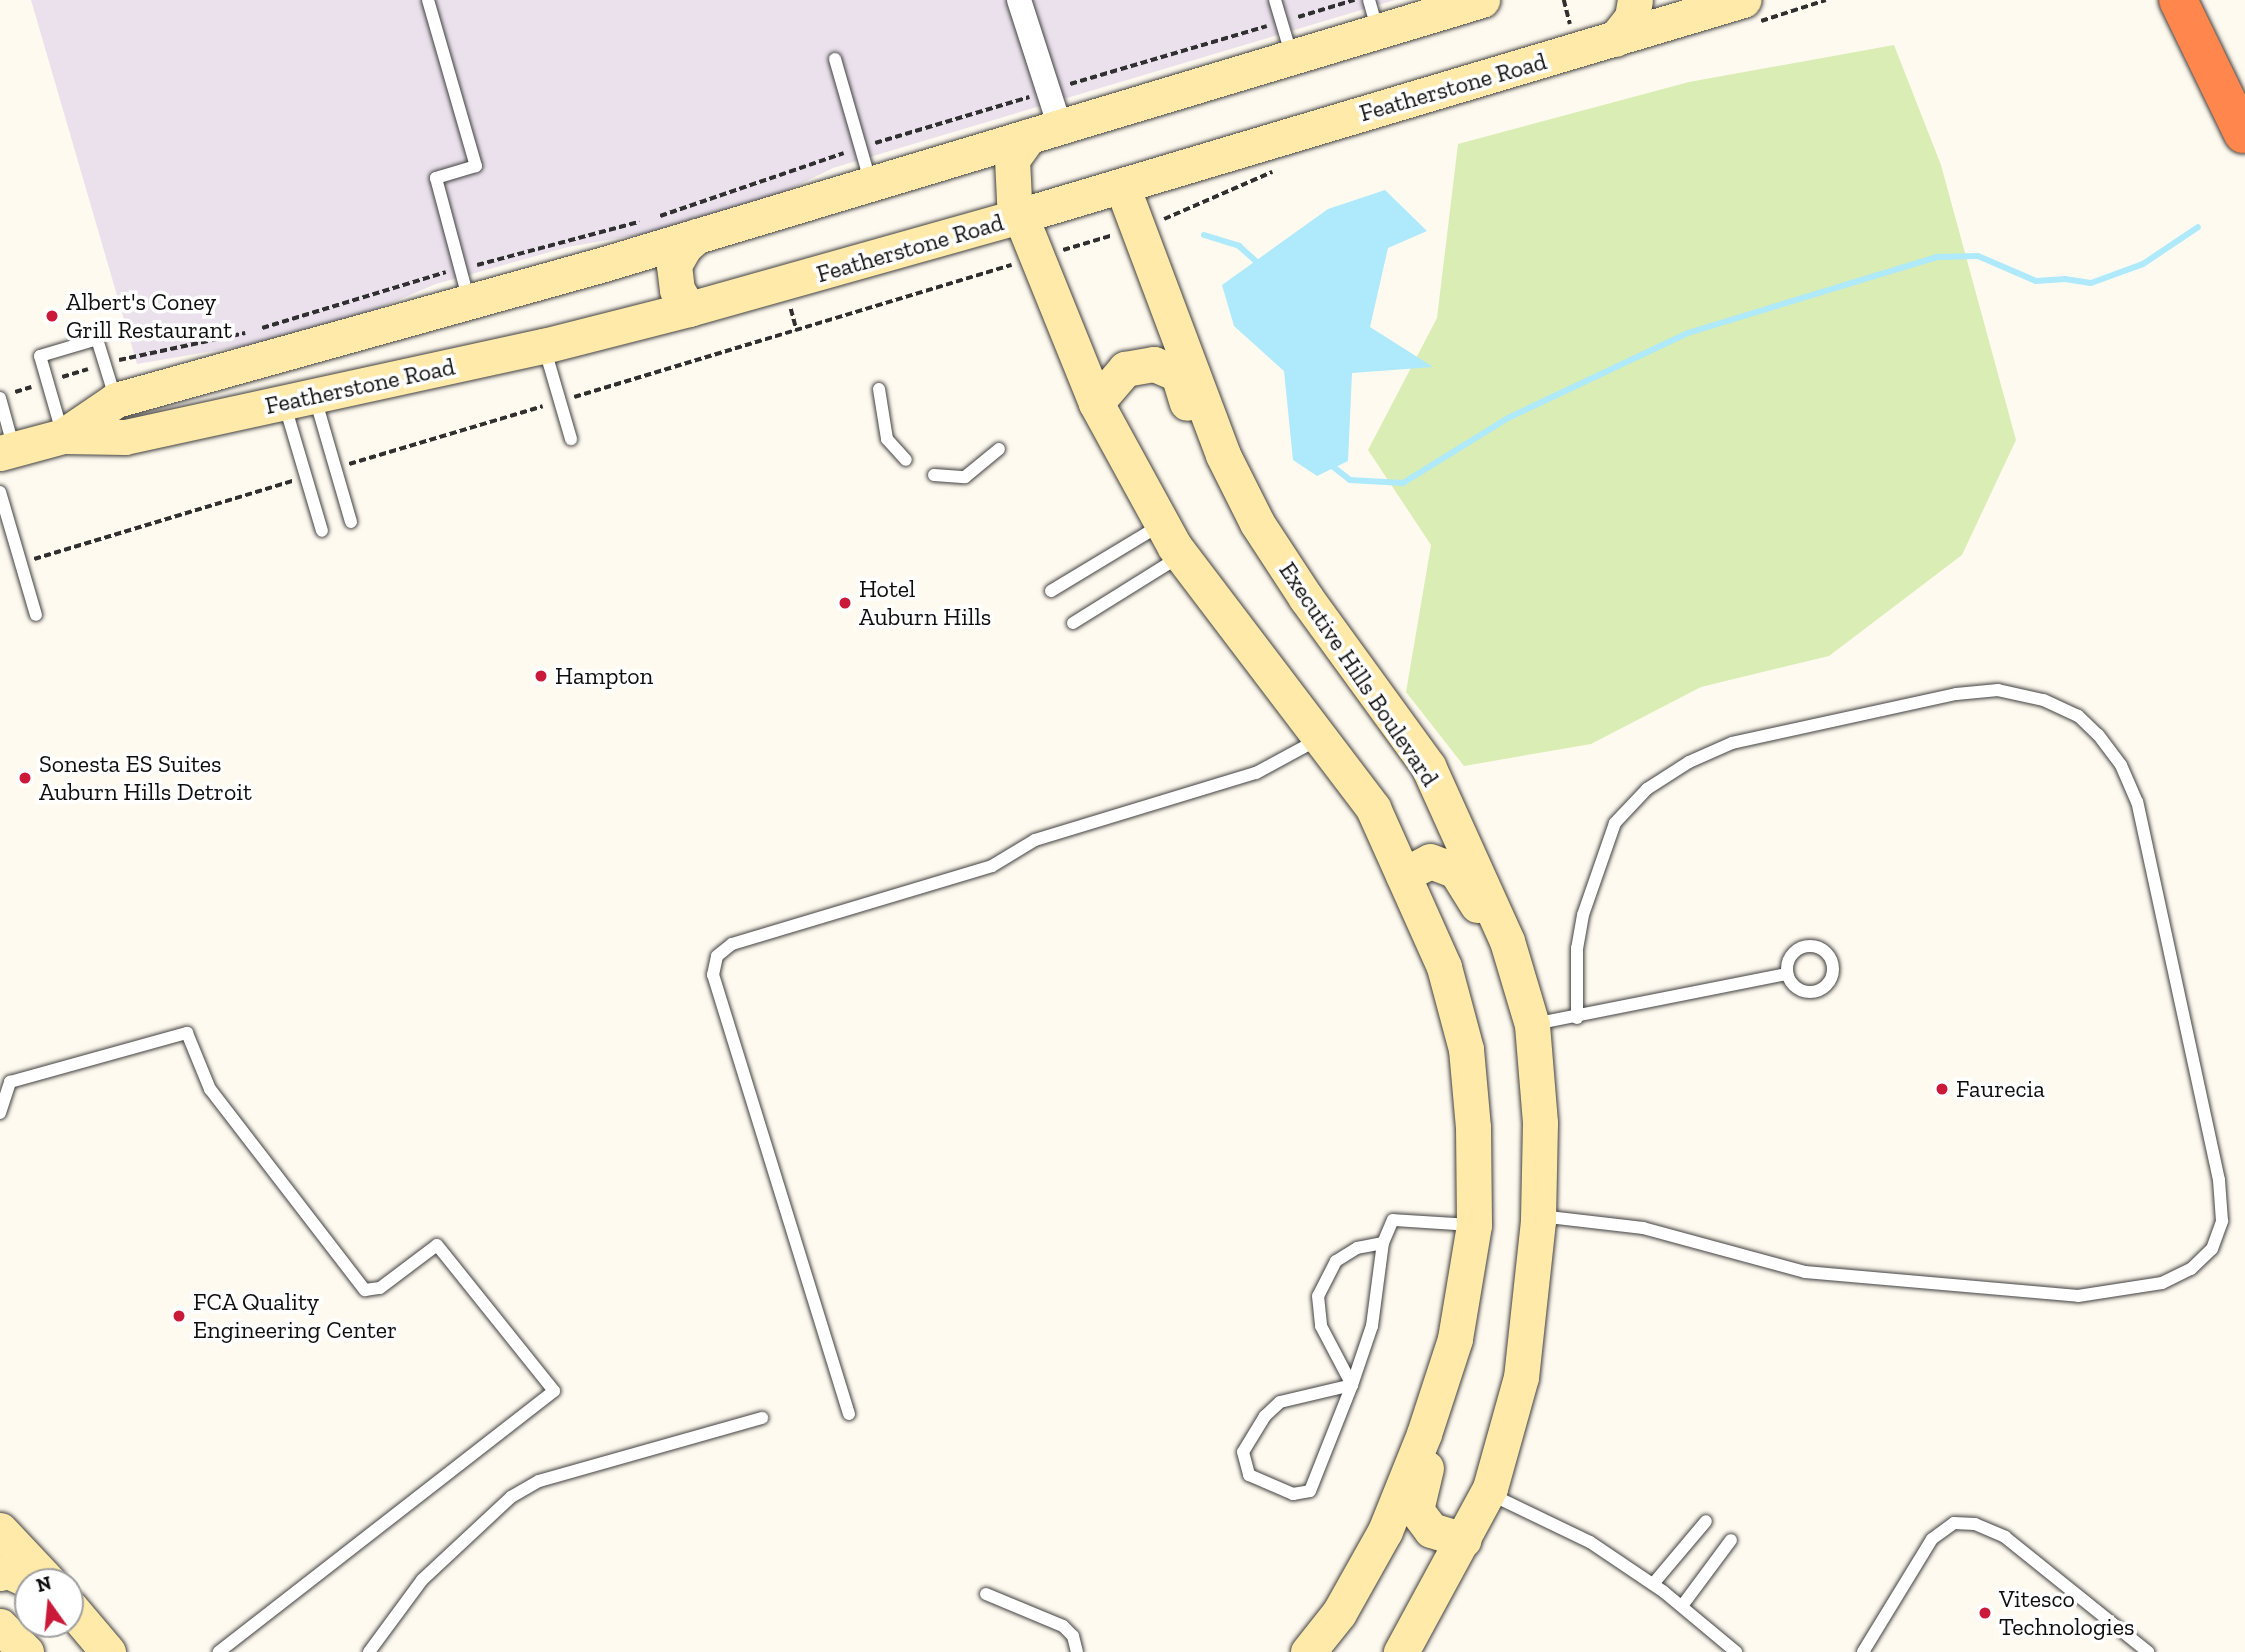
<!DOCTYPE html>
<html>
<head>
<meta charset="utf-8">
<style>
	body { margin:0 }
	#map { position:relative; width:2245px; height:1652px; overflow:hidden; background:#fffaef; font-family:"Zilla Slab",serif }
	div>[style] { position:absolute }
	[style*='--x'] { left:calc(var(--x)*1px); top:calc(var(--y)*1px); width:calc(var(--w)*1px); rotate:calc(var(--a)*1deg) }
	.industrial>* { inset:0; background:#ebe1ed }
	.green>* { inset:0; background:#daedb4 }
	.water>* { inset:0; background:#aee9fc }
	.stream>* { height:6px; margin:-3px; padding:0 3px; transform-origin:3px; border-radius:3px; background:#aee9fc }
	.path>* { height:3.5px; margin-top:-1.75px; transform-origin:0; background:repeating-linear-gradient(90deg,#303030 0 7px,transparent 0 10.5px) }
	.roads { filter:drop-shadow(0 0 2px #414141) drop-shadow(0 0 2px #414141) }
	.lane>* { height:12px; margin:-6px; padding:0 6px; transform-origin:6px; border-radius:6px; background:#fff }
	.lane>.ring { margin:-6px; padding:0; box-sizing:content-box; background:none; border:12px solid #fff; border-radius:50% }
	.street>* { height:24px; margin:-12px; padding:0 12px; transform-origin:12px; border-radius:12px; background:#fff }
	.secondary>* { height:35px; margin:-17.5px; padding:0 17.5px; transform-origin:17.5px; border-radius:17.5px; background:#ffeaaa }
	.highway>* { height:38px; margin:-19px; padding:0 19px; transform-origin:19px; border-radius:19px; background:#ff874d }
	.dots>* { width:19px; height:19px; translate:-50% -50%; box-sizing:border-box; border:4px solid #fff; border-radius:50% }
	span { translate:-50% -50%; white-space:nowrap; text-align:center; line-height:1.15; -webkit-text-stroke:7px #fff; paint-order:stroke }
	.street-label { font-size:24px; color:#0e0e0e }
	.poi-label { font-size:24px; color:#0e0e0e }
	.left { translate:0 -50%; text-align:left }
	.north { position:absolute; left:14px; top:1568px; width:70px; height:70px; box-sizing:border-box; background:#fff; border:2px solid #9f9f9f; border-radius:50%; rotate:345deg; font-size:19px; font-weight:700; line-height:28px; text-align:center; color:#0e0e0e }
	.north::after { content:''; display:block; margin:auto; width:24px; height:32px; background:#cb1939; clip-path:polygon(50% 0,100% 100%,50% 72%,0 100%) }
</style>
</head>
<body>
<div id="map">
	<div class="industrial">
		<div style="clip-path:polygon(31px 0,1395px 0,833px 168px,778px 195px,682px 227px,568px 247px,436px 284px,360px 316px,260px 343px,137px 364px)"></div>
	</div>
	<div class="green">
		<div style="clip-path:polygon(1894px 45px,1941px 165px,2016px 440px,1962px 555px,1829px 656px,1701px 687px,1591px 744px,1464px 766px,1406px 692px,1431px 545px,1368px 450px,1437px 318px,1458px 144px,1689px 82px)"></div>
	</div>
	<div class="water">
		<div style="clip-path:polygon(1385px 190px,1427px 231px,1388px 248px,1370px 327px,1433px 367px,1352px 373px,1348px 461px,1317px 476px,1293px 460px,1284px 371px,1234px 326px,1222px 285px,1328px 209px)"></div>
	</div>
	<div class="stream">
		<div style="--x:1204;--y:235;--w:37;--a:17"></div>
		<div style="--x:1239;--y:246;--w:28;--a:42"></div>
		<div style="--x:1327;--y:462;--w:29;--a:38"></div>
		<div style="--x:1350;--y:480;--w:53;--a:3.2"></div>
		<div style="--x:1403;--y:483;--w:123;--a:-31.8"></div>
		<div style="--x:1508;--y:418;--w:199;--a:-25.3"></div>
		<div style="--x:1688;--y:333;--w:259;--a:-17"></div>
		<div style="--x:1936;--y:257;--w:42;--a:-1.4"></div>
		<div style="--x:1978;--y:256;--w:63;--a:23.3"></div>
		<div style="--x:2036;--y:281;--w:29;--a:-4"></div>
		<div style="--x:2065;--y:279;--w:26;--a:9"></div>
		<div style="--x:2091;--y:283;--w:55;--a:-20.1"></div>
		<div style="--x:2143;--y:264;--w:66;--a:-33.9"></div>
	</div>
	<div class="path">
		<div style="--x:1564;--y:0;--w:25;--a:76"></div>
		<div style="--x:1298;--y:17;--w:59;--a:-16.9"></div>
		<div style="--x:1761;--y:21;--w:68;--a:-17.9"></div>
		<div style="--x:1070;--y:84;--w:205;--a:-16.4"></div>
		<div style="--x:875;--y:143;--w:161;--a:-16.6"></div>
		<div style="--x:660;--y:216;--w:194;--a:-18.9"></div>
		<div style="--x:1164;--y:219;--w:118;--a:-23.5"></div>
		<div style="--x:1063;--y:250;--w:52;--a:-16.7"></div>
		<div style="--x:477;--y:265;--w:168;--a:-14.9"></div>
		<div style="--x:791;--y:309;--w:23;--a:75"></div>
		<div style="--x:262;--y:328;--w:192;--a:-16.9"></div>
		<div style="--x:119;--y:360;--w:129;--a:-12.1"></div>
		<div style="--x:62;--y:377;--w:27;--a:-17"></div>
		<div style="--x:15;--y:392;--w:17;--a:-17"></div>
		<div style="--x:574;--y:397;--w:457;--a:-16.8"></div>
		<div style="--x:349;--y:464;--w:202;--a:-16.6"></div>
		<div style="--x:34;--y:559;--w:270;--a:-16.8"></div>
	</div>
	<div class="roads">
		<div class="lane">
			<div style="--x:428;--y:0;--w:173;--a:73.9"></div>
			<div style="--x:476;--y:166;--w:42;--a:163.3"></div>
			<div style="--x:436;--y:178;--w:127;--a:75"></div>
			<div style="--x:1275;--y:0;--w:59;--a:73.4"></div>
			<div style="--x:1369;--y:0;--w:32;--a:74"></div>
			<div style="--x:835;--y:59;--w:126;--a:73.9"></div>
			<div style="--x:545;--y:350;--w:93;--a:73.7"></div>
			<div style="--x:879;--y:389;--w:51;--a:80.9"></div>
			<div style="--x:887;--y:439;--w:28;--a:48"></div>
			<div style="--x:0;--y:398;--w:53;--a:74.6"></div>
			<div style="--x:315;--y:398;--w:129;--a:73.8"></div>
			<div style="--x:285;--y:406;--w:130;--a:73.5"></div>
			<div style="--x:62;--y:432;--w:79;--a:-106.1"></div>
			<div style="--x:40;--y:356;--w:59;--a:-16.6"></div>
			<div style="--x:97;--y:339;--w:61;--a:72.8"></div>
			<div style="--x:934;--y:475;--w:31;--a:4"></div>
			<div style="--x:965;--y:477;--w:44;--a:-39.5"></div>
			<div style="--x:0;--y:492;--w:128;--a:73.7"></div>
			<div style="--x:1051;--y:591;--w:130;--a:-31.1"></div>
			<div style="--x:1073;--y:623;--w:125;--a:-31.9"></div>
			<div class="ring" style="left:1787px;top:946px;width:34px;height:34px"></div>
			<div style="--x:1534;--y:1024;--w:258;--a:-11.2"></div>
			<div style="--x:0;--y:1113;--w:33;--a:-72"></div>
			<div style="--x:10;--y:1082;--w:184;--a:-15.5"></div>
			<div style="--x:187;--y:1033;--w:61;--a:67.7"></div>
			<div style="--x:210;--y:1089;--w:254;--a:52.4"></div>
			<div style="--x:365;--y:1290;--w:15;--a:-8"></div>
			<div style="--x:380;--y:1288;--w:71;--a:-37"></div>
			<div style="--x:437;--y:1245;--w:187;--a:51.3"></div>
			<div style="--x:554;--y:1391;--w:425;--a:142.1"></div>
			<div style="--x:1540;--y:1216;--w:104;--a:6.6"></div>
			<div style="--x:1643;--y:1228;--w:168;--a:15.2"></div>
			<div style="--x:1805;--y:1272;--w:274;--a:5"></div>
			<div style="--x:2078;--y:1296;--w:85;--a:-8.8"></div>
			<div style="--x:2162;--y:1283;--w:32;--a:-26"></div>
			<div style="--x:2191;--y:1269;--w:29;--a:-44"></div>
			<div style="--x:2212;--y:1249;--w:30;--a:-70"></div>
			<div style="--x:2222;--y:1221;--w:41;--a:-94.2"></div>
			<div style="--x:2219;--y:1180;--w:387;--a:-102.2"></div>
			<div style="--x:2137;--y:802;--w:40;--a:-113.4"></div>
			<div style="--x:2121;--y:765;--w:38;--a:-127"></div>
			<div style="--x:2098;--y:735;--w:28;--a:-136"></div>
			<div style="--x:2078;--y:716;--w:38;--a:-155"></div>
			<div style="--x:2043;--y:700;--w:46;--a:-167.5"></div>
			<div style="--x:1998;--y:690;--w:42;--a:174.6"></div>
			<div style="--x:1956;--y:694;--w:229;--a:167.7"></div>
			<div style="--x:1732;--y:743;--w:47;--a:156.2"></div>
			<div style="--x:1689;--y:762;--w:50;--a:147.3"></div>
			<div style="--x:1647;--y:789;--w:47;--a:133.3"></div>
			<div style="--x:1615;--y:823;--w:97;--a:109.2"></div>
			<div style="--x:1583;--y:915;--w:34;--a:100"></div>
			<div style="--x:1577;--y:948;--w:70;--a:90"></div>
			<div style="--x:1383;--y:1243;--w:26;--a:169"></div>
			<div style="--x:1357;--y:1248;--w:25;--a:148"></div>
			<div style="--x:1336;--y:1261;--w:39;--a:117"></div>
			<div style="--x:1318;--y:1296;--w:30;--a:84"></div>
			<div style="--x:1321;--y:1326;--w:67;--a:62.3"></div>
			<div style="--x:1352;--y:1385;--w:74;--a:166.7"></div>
			<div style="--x:1280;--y:1402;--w:21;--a:137"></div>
			<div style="--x:1265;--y:1416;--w:42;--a:121.4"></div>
			<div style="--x:1243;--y:1452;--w:24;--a:75"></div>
			<div style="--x:1249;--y:1475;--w:48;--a:23.4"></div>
			<div style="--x:1293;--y:1494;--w:17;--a:-10"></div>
			<div style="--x:1310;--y:1491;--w:114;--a:-68.4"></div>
			<div style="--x:1352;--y:1385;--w:62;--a:-71.3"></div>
			<div style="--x:1372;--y:1326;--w:84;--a:-82.5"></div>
			<div style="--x:1383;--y:1243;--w:25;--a:-67"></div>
			<div style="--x:1393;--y:1220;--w:80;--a:3.6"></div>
			<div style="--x:849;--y:1414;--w:460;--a:-107.2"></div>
			<div style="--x:713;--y:975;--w:19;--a:-78"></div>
			<div style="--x:717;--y:956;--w:19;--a:-39"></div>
			<div style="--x:732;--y:944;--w:271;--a:-16.7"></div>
			<div style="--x:992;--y:866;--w:50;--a:-31.2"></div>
			<div style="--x:1035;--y:840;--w:231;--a:-16.9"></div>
			<div style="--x:1256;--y:773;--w:69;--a:-28.4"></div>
			<div style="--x:1488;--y:1493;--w:113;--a:25.7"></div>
			<div style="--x:1590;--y:1542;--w:89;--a:34"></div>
			<div style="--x:1664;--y:1592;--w:94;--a:39.8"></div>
			<div style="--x:1653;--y:1584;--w:82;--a:-49.9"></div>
			<div style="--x:986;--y:1594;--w:83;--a:22.6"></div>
			<div style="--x:1063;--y:1626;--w:14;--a:45"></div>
			<div style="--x:1073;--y:1636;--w:16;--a:76"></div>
			<div style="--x:1682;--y:1606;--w:82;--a:-53.4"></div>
			<div style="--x:369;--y:1652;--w:89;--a:-53.6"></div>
			<div style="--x:422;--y:1580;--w:122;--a:-43"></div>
			<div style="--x:511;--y:1497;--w:32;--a:-30"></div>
			<div style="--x:539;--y:1481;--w:232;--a:-15.8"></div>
			<div style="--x:1863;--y:1652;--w:132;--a:-58.6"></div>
			<div style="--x:1932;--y:1539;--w:27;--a:-36"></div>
			<div style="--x:1954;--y:1523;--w:21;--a:3"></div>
			<div style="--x:1975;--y:1524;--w:33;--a:23"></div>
			<div style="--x:2005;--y:1537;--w:184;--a:38.8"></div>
		</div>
		<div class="street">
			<div style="--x:1019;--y:0;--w:133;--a:72.1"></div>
		</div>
		<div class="secondary">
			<div style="--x:1615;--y:39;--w:28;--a:-52"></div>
			<div style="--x:1632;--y:17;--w:17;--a:-80"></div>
			<div style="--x:1029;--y:136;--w:29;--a:126"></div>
			<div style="--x:1012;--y:159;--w:41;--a:87.2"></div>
			<div style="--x:1014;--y:200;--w:219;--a:68"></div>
			<div style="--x:1096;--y:403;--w:164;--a:61.3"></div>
			<div style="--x:1175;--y:547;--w:328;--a:52.8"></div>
			<div style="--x:1373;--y:808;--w:174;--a:65.9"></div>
			<div style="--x:1444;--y:967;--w:85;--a:75"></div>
			<div style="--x:1466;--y:1049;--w:78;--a:84.9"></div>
			<div style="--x:1473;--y:1127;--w:98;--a:89.4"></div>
			<div style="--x:1474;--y:1225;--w:116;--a:99.5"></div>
			<div style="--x:1455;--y:1339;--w:100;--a:108.1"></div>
			<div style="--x:1424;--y:1434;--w:105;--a:111.9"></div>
			<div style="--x:1385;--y:1531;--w:94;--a:119.3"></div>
			<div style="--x:1339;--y:1613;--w:50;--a:128.5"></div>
			<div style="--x:1122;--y:186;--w:287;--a:69.4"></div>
			<div style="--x:1223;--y:455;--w:76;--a:63.4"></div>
			<div style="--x:1257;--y:523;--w:90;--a:56.8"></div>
			<div style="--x:1306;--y:598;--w:208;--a:54"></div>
			<div style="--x:1428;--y:766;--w:192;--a:65.7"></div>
			<div style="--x:1507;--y:941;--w:88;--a:73.4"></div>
			<div style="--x:1532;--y:1025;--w:98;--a:85.3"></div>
			<div style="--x:1540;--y:1123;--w:98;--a:91.2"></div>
			<div style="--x:1538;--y:1221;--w:157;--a:96.2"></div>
			<div style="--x:1521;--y:1377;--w:115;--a:105.6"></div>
			<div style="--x:1490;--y:1488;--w:187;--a:118.5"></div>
			<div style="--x:689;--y:309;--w:22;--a:-122"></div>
			<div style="--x:677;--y:290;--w:25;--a:-97"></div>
			<div style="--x:674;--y:265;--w:22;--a:-60"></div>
			<div style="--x:685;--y:246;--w:16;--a:-40"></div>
			<div style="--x:1096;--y:403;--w:45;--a:-49.5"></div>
			<div style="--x:1125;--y:369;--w:29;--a:-10"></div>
			<div style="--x:1154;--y:364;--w:26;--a:23"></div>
			<div style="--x:1178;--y:374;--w:30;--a:73"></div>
			<div style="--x:63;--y:436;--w:64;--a:-34.2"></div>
			<div style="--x:116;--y:400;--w:507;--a:-15.57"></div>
			<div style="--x:604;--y:264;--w:917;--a:-16.74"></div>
			<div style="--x:0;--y:453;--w:65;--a:-15.1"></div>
			<div style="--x:63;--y:436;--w:62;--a:0.9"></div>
			<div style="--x:125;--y:437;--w:429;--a:-12.3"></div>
			<div style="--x:544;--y:346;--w:150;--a:-14.3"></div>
			<div style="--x:689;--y:309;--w:343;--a:-15.7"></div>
			<div style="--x:1019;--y:216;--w:756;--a:-16.61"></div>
			<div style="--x:1403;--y:875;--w:30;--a:-27"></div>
			<div style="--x:1430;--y:861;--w:28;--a:21"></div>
			<div style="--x:1456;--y:871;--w:40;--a:58"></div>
			<div style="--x:1426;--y:1468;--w:43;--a:103.4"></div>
			<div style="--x:1416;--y:1510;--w:25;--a:53"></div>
			<div style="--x:1431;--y:1530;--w:34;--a:17"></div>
			<div style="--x:0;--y:1530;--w:71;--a:46.7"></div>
			<div style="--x:0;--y:1573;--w:8;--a:-14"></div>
			<div style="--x:8;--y:1571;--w:27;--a:24"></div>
			<div style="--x:70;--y:1607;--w:59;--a:49.8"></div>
			<div style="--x:0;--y:1626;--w:37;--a:45"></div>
		</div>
		<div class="highway">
			<div style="--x:2178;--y:0;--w:149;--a:64.1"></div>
		</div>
	</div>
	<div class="dots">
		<div style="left:52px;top:316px;background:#cb1939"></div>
		<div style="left:845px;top:603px;background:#cb1939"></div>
		<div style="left:541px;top:676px;background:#cb1939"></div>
		<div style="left:25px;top:778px;background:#cb1939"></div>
		<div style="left:1942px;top:1089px;background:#cb1939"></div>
		<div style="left:179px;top:1316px;background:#cb1939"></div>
		<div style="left:1985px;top:1613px;background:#cb1939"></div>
	</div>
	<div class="street-label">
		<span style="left:1453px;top:87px;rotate:-16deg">Featherstone Road</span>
		<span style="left:910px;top:248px;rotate:-16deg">Featherstone Road</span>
		<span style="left:360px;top:386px;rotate:-12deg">Featherstone Road</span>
		<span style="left:1359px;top:674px;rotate:56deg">Executive Hills Boulevard</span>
	</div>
	<div class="poi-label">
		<span class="left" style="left:66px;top:316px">Albert's Coney<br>Grill Restaurant</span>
		<span class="left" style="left:859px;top:603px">Hotel<br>Auburn Hills</span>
		<span class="left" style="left:555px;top:676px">Hampton</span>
		<span class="left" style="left:39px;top:778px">Sonesta ES Suites<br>Auburn Hills Detroit</span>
		<span class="left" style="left:1956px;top:1089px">Faurecia</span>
		<span class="left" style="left:193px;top:1316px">FCA Quality<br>Engineering Center</span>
		<span class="left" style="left:1999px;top:1613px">Vitesco<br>Technologies</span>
	</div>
	<div class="north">N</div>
</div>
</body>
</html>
